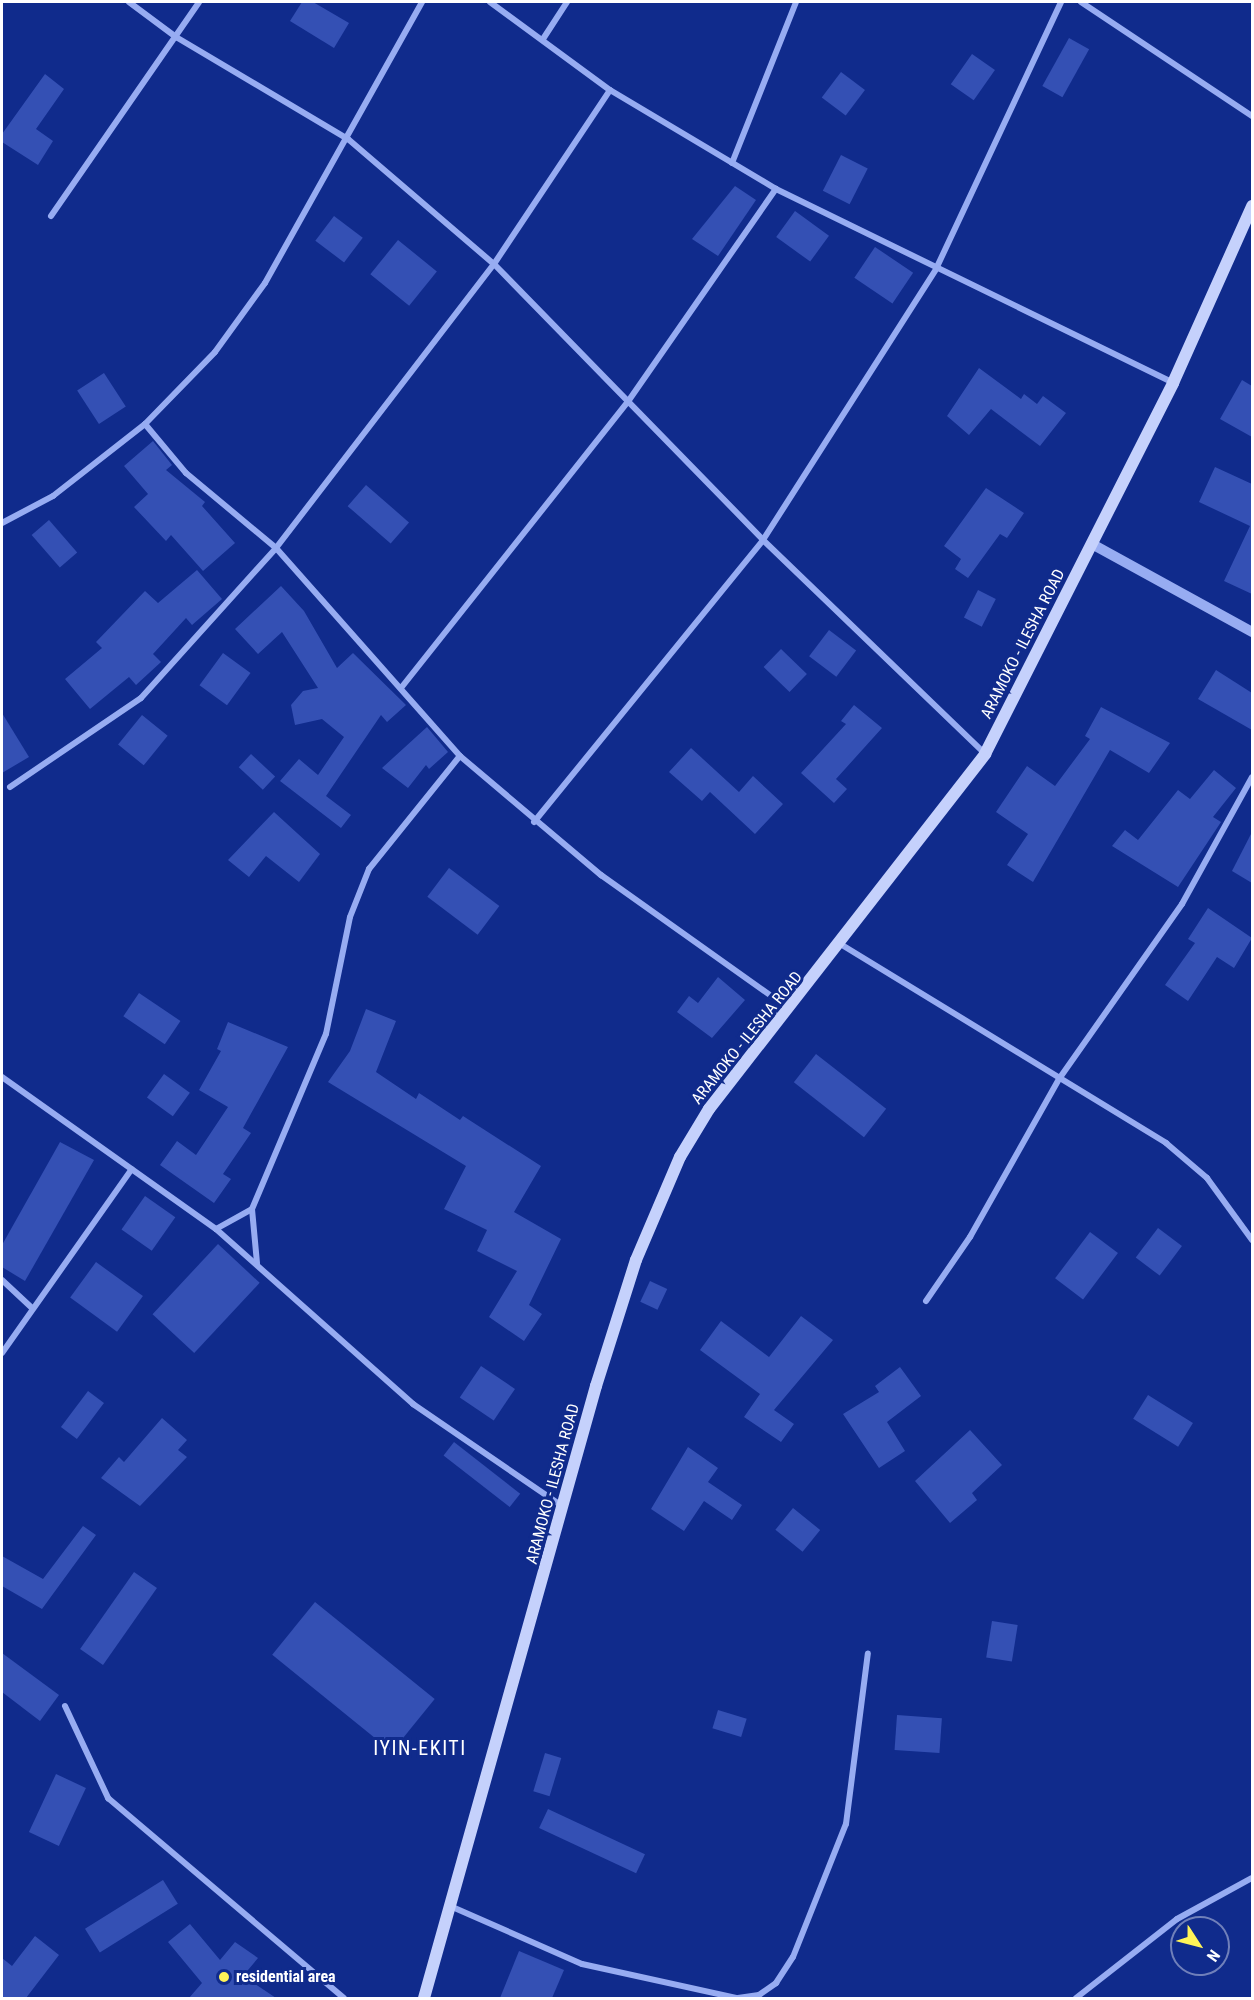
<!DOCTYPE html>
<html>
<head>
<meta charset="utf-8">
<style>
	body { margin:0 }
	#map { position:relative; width:1254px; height:2000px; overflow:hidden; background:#102b8c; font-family:"Roboto Condensed",sans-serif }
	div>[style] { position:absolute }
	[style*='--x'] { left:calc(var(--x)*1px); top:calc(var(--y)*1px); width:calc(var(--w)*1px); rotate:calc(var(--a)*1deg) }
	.building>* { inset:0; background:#3450b4; transform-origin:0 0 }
	.minor>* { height:6px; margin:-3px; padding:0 3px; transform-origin:3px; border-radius:3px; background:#97acf2 }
	.tertiary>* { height:10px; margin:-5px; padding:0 5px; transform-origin:5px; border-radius:5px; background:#97acf2 }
	.secondary>* { height:12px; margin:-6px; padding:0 6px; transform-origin:6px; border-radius:6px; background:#c5d1fc }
	.dots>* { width:16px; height:16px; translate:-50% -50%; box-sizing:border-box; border:3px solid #102b8c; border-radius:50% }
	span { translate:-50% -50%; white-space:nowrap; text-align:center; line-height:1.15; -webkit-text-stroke:6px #102b8c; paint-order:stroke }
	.street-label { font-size:16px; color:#fff }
	.poi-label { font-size:16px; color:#fff; font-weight:700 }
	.left { translate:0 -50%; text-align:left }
	.quarter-label { font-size:20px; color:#fff; letter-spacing:1.5px }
	.frame { position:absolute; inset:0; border:3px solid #fff; pointer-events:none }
	.north { position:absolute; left:1170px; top:1916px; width:60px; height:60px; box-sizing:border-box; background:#102b8c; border:2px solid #7080ba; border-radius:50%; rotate:126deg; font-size:16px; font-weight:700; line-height:24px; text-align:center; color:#fff }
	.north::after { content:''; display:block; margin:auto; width:21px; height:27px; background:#fff458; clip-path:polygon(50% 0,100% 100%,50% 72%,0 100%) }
</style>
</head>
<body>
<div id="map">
	<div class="building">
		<div style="clip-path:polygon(302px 2px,313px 2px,349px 23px,334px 48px,290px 21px)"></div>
		<div style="left:1069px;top:38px;width:23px;height:55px;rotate:29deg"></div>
		<div style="left:972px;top:54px;width:28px;height:37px;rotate:35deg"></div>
		<div style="left:841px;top:72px;width:30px;height:32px;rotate:37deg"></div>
		<div style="clip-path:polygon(45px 74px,64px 89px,36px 129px,53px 141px,38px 165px,2px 142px,2px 134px)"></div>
		<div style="left:841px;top:155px;width:30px;height:40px;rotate:27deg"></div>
		<div style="clip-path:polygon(735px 186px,756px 200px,718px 256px,692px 239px)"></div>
		<div style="left:795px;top:211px;width:42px;height:32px;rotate:36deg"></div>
		<div style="left:334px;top:216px;width:36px;height:31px;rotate:37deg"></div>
		<div style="left:398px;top:240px;width:50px;height:44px;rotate:39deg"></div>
		<div style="left:875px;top:247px;width:46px;height:37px;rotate:34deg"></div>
		<div style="clip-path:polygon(979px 368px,1021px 399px,1024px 394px,1037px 404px,1043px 396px,1066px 413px,1040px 446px,991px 409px,969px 435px,947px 416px)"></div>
		<div style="left:104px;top:373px;width:40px;height:32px;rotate:57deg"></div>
		<div style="clip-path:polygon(1242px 380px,1252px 386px,1252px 437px,1220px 419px)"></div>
		<div style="clip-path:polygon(153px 441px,172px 465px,166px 470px,205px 502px,202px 506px,235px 543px,203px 571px,171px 535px,166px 541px,134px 507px,148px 494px,124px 466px)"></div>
		<div style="clip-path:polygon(1215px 467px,1252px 484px,1252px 594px,1224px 581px,1250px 526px,1199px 502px)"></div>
		<div style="left:366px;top:485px;width:57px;height:28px;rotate:41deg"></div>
		<div style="clip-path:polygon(986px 488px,1024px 513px,1007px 538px,1000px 534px,968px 578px,955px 569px,961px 559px,944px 546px)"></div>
		<div style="left:49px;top:520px;width:43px;height:23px;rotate:49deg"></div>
		<div style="clip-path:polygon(197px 570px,222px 599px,192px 625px,186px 618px,153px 654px,161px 662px,136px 685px,129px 677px,90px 709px,65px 679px,102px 648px,96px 642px,145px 591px,158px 603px)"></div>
		<div style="clip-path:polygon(281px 586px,304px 611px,337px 668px,353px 653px,406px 705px,387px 722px,381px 715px,326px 796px,351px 815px,341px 828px,280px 781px,299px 759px,318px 775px,344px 737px,322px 719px,295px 725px,291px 705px,303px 691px,318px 688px,282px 632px,258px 654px,235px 629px)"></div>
		<div style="left:978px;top:590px;width:20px;height:31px;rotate:27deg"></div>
		<div style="left:829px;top:630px;width:34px;height:33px;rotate:37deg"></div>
		<div style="left:781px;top:649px;width:36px;height:25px;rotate:44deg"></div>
		<div style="left:223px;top:653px;width:34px;height:40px;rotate:36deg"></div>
		<div style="clip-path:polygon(1216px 670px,1252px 693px,1252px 730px,1198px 699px)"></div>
		<div style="clip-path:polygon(854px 705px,882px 728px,836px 779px,847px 789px,834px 803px,801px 773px,846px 724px,841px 721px)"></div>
		<div style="clip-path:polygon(1101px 707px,1170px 743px,1149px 773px,1110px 750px,1033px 882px,1007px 865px,1028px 834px,996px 812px,1027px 766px,1055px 786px,1090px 739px,1085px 736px)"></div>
		<div style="clip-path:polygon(2px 713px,29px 757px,2px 773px)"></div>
		<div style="left:142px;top:715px;width:33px;height:38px;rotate:39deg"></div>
		<div style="clip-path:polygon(427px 727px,448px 752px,429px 769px,426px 765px,408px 788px,382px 768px)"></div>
		<div style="clip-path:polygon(691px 748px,739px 792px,753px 776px,783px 804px,755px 834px,710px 792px,702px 801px,669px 772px)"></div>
		<div style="left:251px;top:754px;width:33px;height:18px;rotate:43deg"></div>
		<div style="clip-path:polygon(1214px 770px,1236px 788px,1213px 817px,1221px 822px,1178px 887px,1112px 846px,1125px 830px,1138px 840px,1178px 790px,1190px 799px)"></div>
		<div style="clip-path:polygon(274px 812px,320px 854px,299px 882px,266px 856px,249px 877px,228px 860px)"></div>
		<div style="clip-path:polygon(1252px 832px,1252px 883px,1232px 871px)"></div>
		<div style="left:449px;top:868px;width:63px;height:36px;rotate:37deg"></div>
		<div style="clip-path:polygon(1208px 908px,1252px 938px,1234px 968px,1217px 957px,1188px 1001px,1165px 985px,1195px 943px,1188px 939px)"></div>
		<div style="clip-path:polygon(718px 977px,745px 1000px,712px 1038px,677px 1012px,689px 996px,698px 1003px)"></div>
		<div style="left:139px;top:993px;width:50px;height:28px;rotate:34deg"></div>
		<div style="clip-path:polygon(366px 1009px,396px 1021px,376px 1072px,416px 1099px,419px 1093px,460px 1120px,463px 1116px,541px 1166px,514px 1212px,561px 1239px,529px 1305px,542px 1314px,524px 1341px,489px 1317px,517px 1271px,477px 1251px,487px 1230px,444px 1209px,466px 1166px,328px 1082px,350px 1051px)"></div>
		<div style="clip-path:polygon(228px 1022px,288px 1047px,243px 1128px,251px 1133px,223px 1174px,231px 1179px,214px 1203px,160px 1165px,177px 1141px,196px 1155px,228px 1107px,199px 1090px,221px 1051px,217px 1049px)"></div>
		<div style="left:816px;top:1054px;width:89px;height:36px;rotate:38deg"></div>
		<div style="left:164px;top:1074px;width:32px;height:29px;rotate:36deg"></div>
		<div style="clip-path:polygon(60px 1142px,94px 1160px,25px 1281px,2px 1267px,2px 1245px)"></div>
		<div style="left:145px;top:1196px;width:37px;height:41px;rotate:35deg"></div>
		<div style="left:1158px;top:1228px;width:30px;height:37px;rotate:37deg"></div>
		<div style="left:1090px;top:1232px;width:35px;height:58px;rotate:37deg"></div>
		<div style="left:218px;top:1244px;width:57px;height:96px;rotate:43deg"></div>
		<div style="left:96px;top:1262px;width:58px;height:44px;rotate:36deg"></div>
		<div style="left:650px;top:1281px;width:19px;height:23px;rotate:25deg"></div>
		<div style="clip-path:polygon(801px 1316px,833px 1340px,774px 1410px,794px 1424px,781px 1442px,744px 1417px,760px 1394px,700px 1350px,721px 1321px,769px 1357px)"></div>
		<div style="left:481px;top:1366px;width:41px;height:38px;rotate:34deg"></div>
		<div style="clip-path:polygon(900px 1367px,921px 1396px,887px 1422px,905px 1451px,879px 1468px,843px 1414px,879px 1392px,875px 1386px)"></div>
		<div style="left:88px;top:1391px;width:20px;height:45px;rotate:37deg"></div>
		<div style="left:1148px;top:1395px;width:53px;height:28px;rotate:32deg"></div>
		<div style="clip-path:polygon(162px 1418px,187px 1440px,178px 1450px,187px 1457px,140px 1506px,101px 1478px,119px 1457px,124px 1462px)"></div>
		<div style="clip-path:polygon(970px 1430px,1002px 1465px,972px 1493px,977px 1500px,950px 1523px,915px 1481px)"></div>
		<div style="left:454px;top:1442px;width:84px;height:17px;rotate:38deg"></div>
		<div style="clip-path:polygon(688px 1447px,718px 1468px,708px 1482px,742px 1505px,732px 1520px,704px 1501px,684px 1531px,651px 1509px)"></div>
		<div style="left:793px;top:1508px;width:35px;height:28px;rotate:39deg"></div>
		<div style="clip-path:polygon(83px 1526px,96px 1535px,42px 1609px,2px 1586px,2px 1556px,43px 1579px)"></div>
		<div style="left:134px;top:1572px;width:28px;height:94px;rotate:35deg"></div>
		<div style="left:315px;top:1602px;width:154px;height:68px;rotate:39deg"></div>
		<div style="left:992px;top:1621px;width:26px;height:37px;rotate:9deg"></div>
		<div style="clip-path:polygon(2px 1653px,59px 1695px,40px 1721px,2px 1692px)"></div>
		<div style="left:718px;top:1710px;width:30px;height:19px;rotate:17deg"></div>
		<div style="left:897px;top:1715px;width:45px;height:35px;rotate:4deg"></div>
		<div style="left:545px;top:1753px;width:17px;height:40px;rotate:17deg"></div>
		<div style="left:56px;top:1774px;width:33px;height:64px;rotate:25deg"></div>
		<div style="left:548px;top:1809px;width:107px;height:21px;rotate:25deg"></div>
		<div style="left:163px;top:1880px;width:28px;height:92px;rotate:58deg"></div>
		<div style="clip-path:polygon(190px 1924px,220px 1960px,235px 1942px,258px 1958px,243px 1976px,276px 1998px,189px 1998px,202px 1983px,168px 1942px)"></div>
		<div style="clip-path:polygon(35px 1936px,59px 1955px,26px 1998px,2px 1998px,2px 1958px,12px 1966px)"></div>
		<div style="clip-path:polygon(519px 1951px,564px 1970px,552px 1998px,500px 1998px)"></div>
	</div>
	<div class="minor">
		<div style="--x:129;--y:2;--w:59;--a:36.7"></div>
		<div style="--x:176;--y:37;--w:200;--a:30.7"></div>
		<div style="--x:348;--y:139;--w:192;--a:40.6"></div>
		<div style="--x:494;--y:264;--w:385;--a:45.7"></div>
		<div style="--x:763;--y:540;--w:308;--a:43.9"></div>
		<div style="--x:490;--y:2;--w:149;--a:36.3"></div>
		<div style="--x:610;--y:90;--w:193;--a:30.8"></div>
		<div style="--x:776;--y:189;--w:442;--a:26"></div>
		<div style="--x:1081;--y:2;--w:206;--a:33.7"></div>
		<div style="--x:543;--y:39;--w:44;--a:-57"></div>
		<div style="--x:732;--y:163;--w:173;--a:-68.3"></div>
		<div style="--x:51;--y:216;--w:260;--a:-55.3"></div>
		<div style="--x:145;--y:424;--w:64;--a:50.1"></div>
		<div style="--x:186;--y:473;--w:117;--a:39.8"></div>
		<div style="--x:276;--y:548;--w:278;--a:48.5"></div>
		<div style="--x:460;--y:756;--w:185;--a:40.2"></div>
		<div style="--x:601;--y:875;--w:229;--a:35.4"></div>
		<div style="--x:2;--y:523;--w:58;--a:-27.9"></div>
		<div style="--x:53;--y:496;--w:117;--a:-38"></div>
		<div style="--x:145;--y:424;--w:100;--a:-45.8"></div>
		<div style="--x:215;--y:352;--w:85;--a:-54.1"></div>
		<div style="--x:265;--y:283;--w:322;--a:-60.8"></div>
		<div style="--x:401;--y:688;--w:364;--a:-51.6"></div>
		<div style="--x:627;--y:403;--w:261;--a:-55.2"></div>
		<div style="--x:10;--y:787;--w:158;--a:-34.2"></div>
		<div style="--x:141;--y:698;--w:202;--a:-48"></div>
		<div style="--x:276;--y:548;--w:358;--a:-52.5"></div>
		<div style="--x:494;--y:264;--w:209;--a:-56.3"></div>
		<div style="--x:534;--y:822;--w:363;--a:-50.9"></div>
		<div style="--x:763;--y:540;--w:322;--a:-57.4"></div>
		<div style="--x:936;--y:269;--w:295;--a:-64.9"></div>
		<div style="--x:842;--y:945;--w:380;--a:31.4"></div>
		<div style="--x:1166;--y:1143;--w:54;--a:40.5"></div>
		<div style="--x:1207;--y:1178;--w:77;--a:54"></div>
		<div style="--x:2;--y:1077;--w:262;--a:35.4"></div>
		<div style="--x:216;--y:1229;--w:264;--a:41.6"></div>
		<div style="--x:413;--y:1404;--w:181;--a:34.4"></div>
		<div style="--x:216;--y:1229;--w:41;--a:-29.1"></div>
		<div style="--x:257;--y:1263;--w:54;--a:-95.3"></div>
		<div style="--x:252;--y:1209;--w:190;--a:-67.1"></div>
		<div style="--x:326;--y:1034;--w:119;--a:-78.4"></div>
		<div style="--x:350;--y:917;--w:52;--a:-68.4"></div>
		<div style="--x:369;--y:869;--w:145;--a:-51.2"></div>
		<div style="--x:2;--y:1280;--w:41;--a:43"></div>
		<div style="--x:926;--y:1301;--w:78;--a:-55.5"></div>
		<div style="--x:970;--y:1237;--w:181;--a:-60.6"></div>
		<div style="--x:1059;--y:1079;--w:214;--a:-54.9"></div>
		<div style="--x:1182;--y:904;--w:145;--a:-61.1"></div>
		<div style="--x:2;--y:1353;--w:225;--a:-54.8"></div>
		<div style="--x:65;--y:1706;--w:102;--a:64.9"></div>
		<div style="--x:108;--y:1798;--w:309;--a:40.3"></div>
		<div style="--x:450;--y:1906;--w:144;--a:23.7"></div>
		<div style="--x:582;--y:1964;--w:159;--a:12.4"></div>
		<div style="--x:738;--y:1998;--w:21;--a:-8"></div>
		<div style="--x:759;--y:1995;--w:21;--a:-35"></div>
		<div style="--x:776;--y:1983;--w:31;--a:-57"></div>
		<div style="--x:793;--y:1957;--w:143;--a:-68.3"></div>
		<div style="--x:846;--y:1824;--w:172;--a:-82.7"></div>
		<div style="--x:1076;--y:1998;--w:128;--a:-38"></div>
		<div style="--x:1177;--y:1919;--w:85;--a:-28.7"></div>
	</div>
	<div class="tertiary">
		<div style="--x:1092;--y:544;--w:183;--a:28.8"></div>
	</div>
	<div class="secondary">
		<div style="--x:424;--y:1998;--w:636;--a:-74.3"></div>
		<div style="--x:596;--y:1386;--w:132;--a:-72.4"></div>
		<div style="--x:636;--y:1260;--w:112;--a:-66.9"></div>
		<div style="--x:680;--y:1157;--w:56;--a:-58.9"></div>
		<div style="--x:709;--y:1109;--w:450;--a:-52.1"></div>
		<div style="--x:985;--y:754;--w:416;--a:-63.1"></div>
		<div style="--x:1173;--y:383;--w:194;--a:-65.9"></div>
	</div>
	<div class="dots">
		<div style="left:224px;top:1977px;background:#fff458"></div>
	</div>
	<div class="street-label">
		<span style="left:1023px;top:644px;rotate:-63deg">ARAMOKO - ILESHA ROAD</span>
		<span style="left:747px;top:1038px;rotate:-51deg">ARAMOKO - ILESHA ROAD</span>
		<span style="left:553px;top:1484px;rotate:-75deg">ARAMOKO - ILESHA ROAD</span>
	</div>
	<div class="poi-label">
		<span class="left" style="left:236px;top:1977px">residential area</span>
	</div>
	<div class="quarter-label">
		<span style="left:420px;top:1748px">IYIN-EKITI</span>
	</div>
	<div class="frame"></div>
	<div class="north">N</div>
</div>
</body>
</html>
